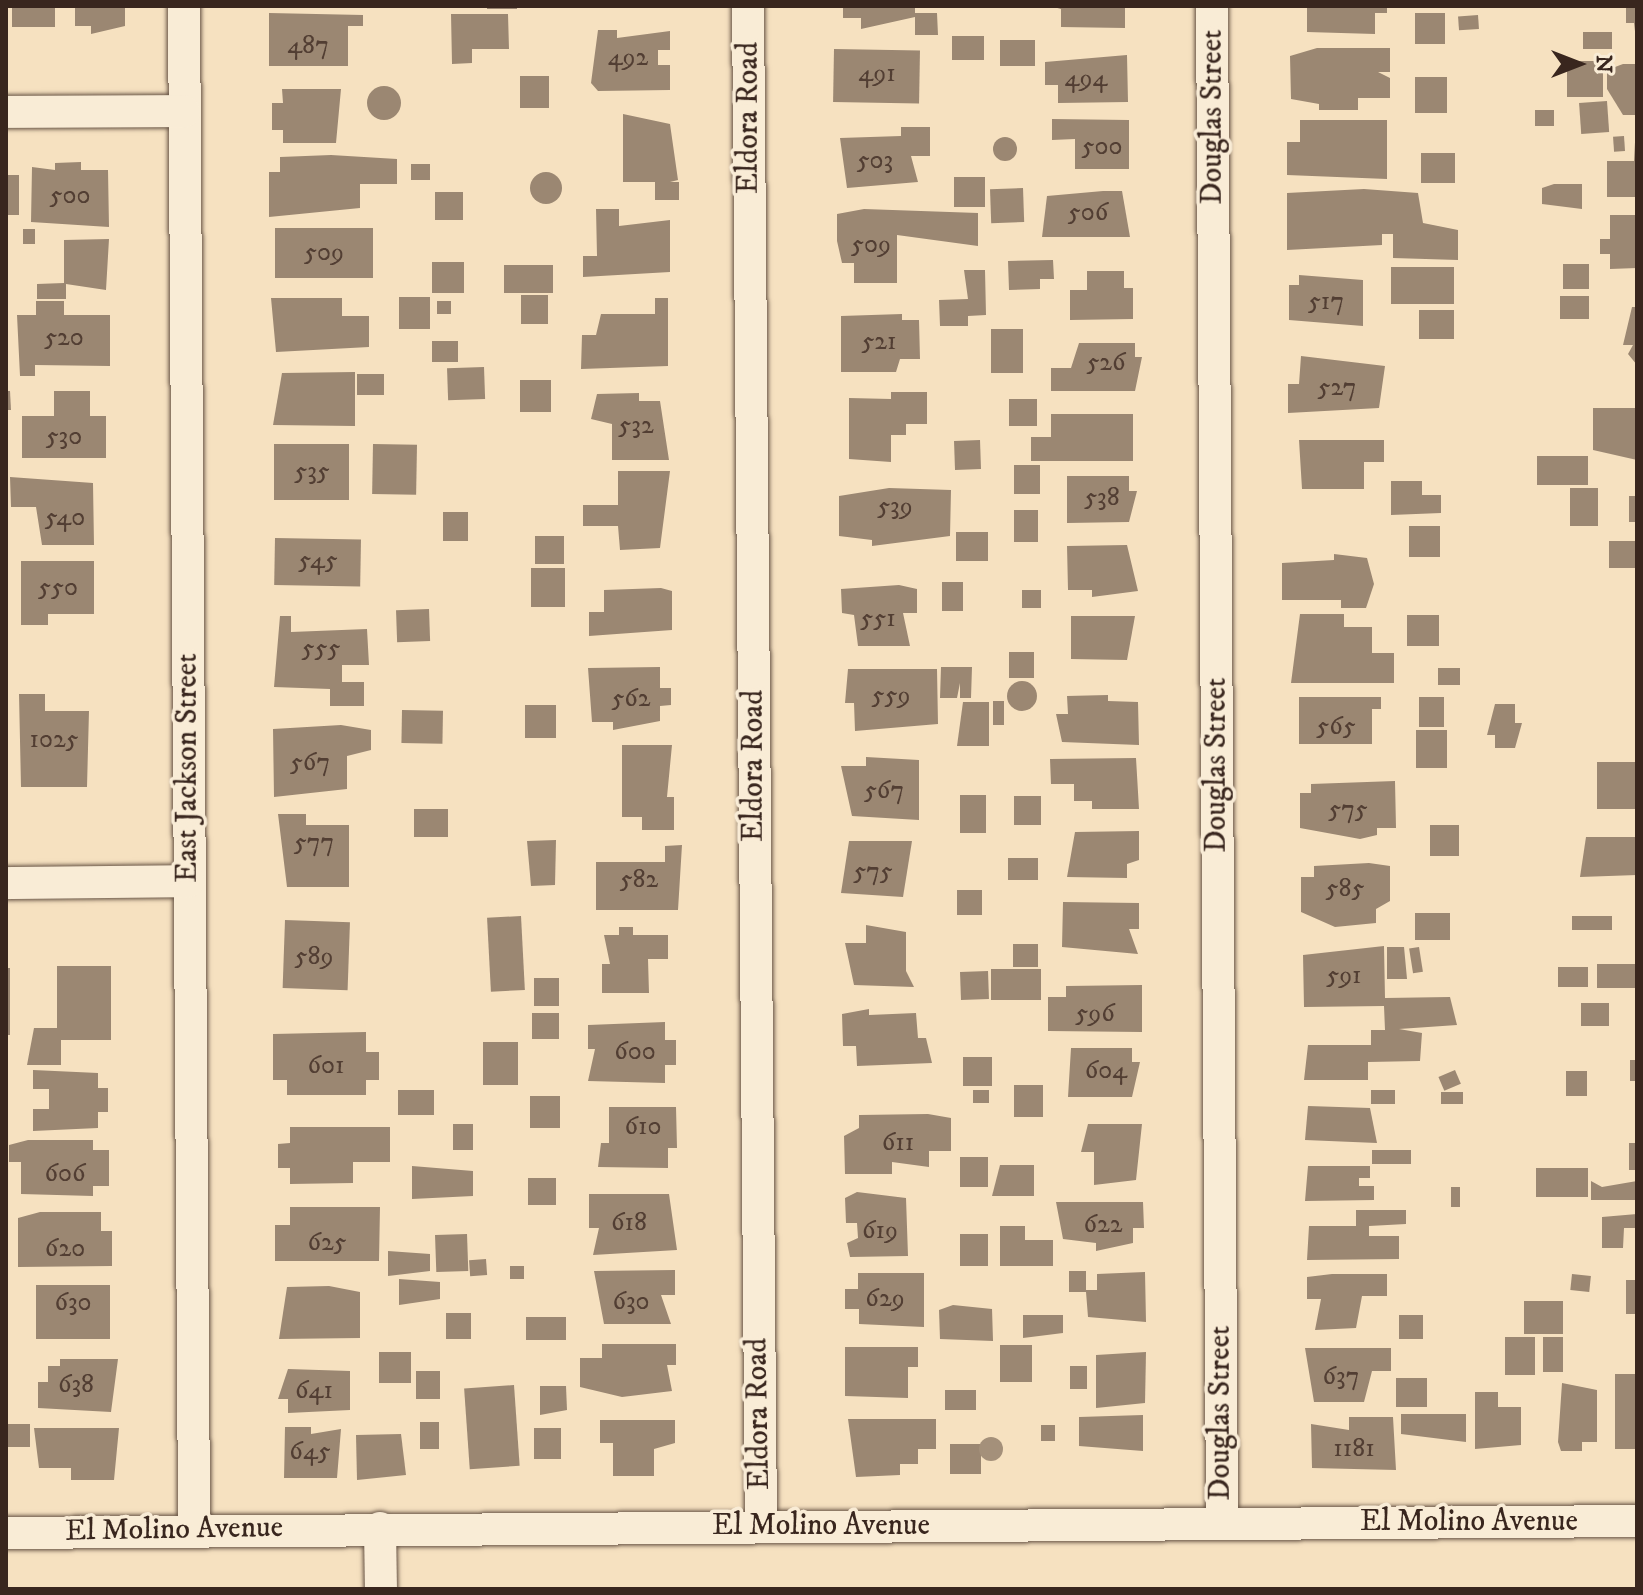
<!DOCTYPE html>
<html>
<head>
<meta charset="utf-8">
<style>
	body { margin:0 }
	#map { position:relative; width:1643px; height:1595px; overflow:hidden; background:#f6e1c0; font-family:"IM FELL DW Pica",serif }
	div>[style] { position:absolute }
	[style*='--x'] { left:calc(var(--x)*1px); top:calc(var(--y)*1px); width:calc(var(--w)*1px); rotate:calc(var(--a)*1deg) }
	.building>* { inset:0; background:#9b8772; transform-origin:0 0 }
	.round { border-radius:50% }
	.roads { filter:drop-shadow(0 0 2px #685546) drop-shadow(0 0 2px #685546) }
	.minor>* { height:32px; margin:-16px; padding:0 16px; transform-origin:16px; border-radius:16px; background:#f9ecd6 }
	.trees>* { width:24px; height:24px; margin:-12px; border-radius:50%; background:#a4907a }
	span { translate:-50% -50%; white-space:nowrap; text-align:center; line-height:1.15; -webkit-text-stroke:7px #f9ecd6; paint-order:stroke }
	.number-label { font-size:26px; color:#523e33 }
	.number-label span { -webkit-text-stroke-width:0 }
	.street-label { font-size:30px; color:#39261e }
	.frame { position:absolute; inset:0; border:8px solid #39261e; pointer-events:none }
	.north { position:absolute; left:1539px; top:24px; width:80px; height:80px; -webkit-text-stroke:6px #f9ecd6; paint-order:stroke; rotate:90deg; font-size:22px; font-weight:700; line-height:32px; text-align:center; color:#39261e }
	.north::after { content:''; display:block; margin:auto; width:28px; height:36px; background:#39261e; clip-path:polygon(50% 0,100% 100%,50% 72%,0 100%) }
</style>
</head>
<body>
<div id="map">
	<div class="building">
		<div style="left:12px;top:6px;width:43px;height:21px"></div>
		<div style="clip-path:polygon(75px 6px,125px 6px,125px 26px,91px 34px,91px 26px,75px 26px)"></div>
		<div style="left:487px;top:6px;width:30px;height:3px"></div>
		<div style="clip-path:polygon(843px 6px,915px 6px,915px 13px,937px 13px,938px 35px,915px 35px,915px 17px,861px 29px,861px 18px,843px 18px)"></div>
		<div style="clip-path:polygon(1050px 6px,1125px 7px,1125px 28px,1061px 27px,1061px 9px)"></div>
		<div style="clip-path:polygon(1307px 6px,1387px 6px,1387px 13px,1375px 13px,1375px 34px,1307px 32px)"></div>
		<div style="clip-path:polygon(1626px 6px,1637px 6px,1637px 48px,1634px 23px,1626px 23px)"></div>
		<div style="clip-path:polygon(269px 13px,363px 15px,363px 26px,348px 26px,348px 66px,269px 66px)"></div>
		<div style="left:1415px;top:13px;width:30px;height:31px"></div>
		<div style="clip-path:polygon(451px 14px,508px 14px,509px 49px,472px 49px,472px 63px,452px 64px)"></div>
		<div style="left:1478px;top:15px;width:14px;height:20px;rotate:86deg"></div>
		<div style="clip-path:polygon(598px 30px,617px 30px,617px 38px,670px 31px,670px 50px,658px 50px,658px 65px,670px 65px,670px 90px,598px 91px,591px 83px)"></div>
		<div style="left:1583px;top:32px;width:29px;height:17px"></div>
		<div style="left:952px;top:36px;width:32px;height:24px"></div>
		<div style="left:1000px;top:40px;width:35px;height:26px"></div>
		<div style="clip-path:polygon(1317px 48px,1390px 48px,1390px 72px,1378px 72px,1390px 78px,1390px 98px,1358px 98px,1358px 110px,1319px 110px,1319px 104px,1291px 99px,1290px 56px)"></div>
		<div style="left:834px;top:49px;width:86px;height:53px;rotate:1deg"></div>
		<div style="clip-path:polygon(1127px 55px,1128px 102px,1058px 103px,1058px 85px,1045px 85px,1045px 62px)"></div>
		<div style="left:1567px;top:61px;width:36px;height:36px"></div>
		<div style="clip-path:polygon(1623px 64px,1637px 64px,1637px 115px,1623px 115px,1607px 89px,1607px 70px)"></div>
		<div style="left:520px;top:76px;width:29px;height:32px"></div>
		<div style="left:1415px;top:77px;width:32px;height:36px"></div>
		<div class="round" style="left:367px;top:86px;width:34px;height:34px"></div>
		<div style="clip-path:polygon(282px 89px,341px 89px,336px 143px,283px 143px,283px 130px,272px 130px,272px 103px,283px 103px)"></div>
		<div style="left:1607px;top:101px;width:31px;height:28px;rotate:86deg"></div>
		<div style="left:1535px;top:110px;width:19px;height:16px"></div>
		<div style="clip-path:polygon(623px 114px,670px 124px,678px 180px,670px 182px,679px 182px,679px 200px,655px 200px,655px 182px,623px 182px)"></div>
		<div style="clip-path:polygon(1052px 119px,1129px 120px,1129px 169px,1075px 169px,1075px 139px,1052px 140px)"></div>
		<div style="clip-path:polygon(1300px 120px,1387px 120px,1387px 179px,1287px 175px,1287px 142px,1300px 142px)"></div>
		<div style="clip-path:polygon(901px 127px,930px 127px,930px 156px,911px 156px,918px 182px,847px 188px,840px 138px,901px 136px)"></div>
		<div style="left:1624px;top:136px;width:15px;height:11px;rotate:86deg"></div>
		<div class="round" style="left:993px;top:137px;width:24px;height:24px"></div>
		<div style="clip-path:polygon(1634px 142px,1637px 197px,1607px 197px,1607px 161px,1634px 161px)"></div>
		<div style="left:1421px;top:153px;width:34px;height:30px"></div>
		<div style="clip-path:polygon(331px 155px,397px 159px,397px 184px,360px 184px,360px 208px,269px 217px,269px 172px,280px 172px,280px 157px)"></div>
		<div style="clip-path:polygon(81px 162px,81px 170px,108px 170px,109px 227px,31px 222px,32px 167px,55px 170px,55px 163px)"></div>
		<div style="left:411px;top:164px;width:19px;height:16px"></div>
		<div class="round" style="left:530px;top:172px;width:32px;height:32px"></div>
		<div style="left:6px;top:175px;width:13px;height:40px"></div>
		<div style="left:985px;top:177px;width:30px;height:31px;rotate:90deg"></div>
		<div style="clip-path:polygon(1554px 184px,1582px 184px,1582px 209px,1542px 204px,1542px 188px)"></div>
		<div style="left:1023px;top:188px;width:34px;height:33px;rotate:88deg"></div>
		<div style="clip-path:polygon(1364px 189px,1418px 193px,1423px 223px,1458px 230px,1458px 260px,1393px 258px,1393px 234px,1382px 234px,1382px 245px,1287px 250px,1287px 193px)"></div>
		<div style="clip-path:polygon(1103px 191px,1122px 191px,1130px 237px,1042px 237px,1047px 196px)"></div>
		<div style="left:435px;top:192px;width:28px;height:28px"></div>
		<div style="clip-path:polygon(596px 209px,619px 209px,619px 226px,670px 220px,670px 272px,583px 277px,583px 256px,597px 256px)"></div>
		<div style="clip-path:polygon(864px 209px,978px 213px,978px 246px,897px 235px,897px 283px,854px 283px,854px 263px,842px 263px,837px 241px,837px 214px)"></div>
		<div style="clip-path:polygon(1610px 215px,1637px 215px,1637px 268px,1610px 269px,1610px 254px,1600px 254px,1600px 239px,1610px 239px)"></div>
		<div style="left:275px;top:228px;width:98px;height:50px"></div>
		<div style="left:23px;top:229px;width:12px;height:15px"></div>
		<div style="clip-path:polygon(109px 239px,106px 290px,66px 284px,66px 299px,37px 299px,37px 284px,64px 283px,64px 240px)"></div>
		<div style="clip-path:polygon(1053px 260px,1054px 279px,1040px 279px,1040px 289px,1009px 290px,1008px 261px)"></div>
		<div style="left:432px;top:262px;width:32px;height:31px"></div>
		<div style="left:1563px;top:264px;width:26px;height:25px"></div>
		<div style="left:504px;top:265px;width:49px;height:28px"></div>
		<div style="left:1391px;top:267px;width:63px;height:37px"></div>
		<div style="clip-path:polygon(964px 270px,985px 270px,986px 315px,968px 316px,968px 326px,940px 326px,939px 300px,968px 299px)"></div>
		<div style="clip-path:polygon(1087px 271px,1124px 271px,1124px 288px,1133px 288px,1133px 319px,1070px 320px,1070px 290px,1087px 290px)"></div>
		<div style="clip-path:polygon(1299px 275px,1363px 280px,1363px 326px,1289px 320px,1289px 285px,1299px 285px)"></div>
		<div style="left:521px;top:295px;width:27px;height:29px"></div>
		<div style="left:1560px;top:296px;width:29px;height:23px"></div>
		<div style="left:399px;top:297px;width:31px;height:32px"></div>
		<div style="clip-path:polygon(271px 298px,342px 298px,342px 316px,369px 316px,369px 347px,276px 352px)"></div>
		<div style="clip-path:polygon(655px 298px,668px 298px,668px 366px,581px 369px,582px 335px,596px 335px,601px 314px,655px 314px)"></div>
		<div style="clip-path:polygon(36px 301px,64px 301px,64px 315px,110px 315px,110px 366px,35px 365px,35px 376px,20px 376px,17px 315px,36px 315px)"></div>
		<div style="left:437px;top:301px;width:14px;height:13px"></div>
		<div style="clip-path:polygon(1632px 307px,1637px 307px,1637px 365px,1628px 354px,1633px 345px,1623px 345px)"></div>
		<div style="left:1454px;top:310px;width:29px;height:35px;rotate:90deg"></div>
		<div style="clip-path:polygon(902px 314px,902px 320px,919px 320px,920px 359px,900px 359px,896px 372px,841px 372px,841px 316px)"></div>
		<div style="left:991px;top:329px;width:32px;height:44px"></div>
		<div style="left:432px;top:341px;width:26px;height:21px"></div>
		<div style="clip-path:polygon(1079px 343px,1135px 343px,1135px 357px,1142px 357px,1135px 391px,1051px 391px,1051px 368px,1071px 368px)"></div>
		<div style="clip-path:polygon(1301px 356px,1385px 366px,1379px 408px,1288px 413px,1288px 384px,1299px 384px)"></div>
		<div style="left:484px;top:367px;width:32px;height:37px;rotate:88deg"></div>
		<div style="clip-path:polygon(355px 372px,355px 426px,273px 425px,282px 373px)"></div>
		<div style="left:357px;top:374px;width:27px;height:21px"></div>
		<div style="left:520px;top:380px;width:31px;height:32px"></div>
		<div style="clip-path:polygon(6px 391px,10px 391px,11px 410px,6px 410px)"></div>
		<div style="clip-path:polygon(54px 391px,90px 391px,90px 416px,106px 416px,106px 458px,22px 458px,22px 416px,54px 416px)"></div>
		<div style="clip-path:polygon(891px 392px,927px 392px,927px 424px,906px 424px,906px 435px,891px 435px,891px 462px,849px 459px,849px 398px,891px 399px)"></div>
		<div style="clip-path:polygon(639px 393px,639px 401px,660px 401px,669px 460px,612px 460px,612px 424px,591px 419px,597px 394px)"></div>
		<div style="left:1009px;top:399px;width:28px;height:27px"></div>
		<div style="clip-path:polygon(1593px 408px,1637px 408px,1637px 460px,1593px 450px)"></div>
		<div style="clip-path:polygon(1051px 414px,1133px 414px,1133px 461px,1031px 461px,1031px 437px,1051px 437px)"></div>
		<div style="left:980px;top:440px;width:29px;height:26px;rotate:88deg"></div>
		<div style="clip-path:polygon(1299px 440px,1384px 440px,1384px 462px,1364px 462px,1364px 489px,1302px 489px)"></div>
		<div style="left:274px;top:444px;width:75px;height:56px"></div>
		<div style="left:373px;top:444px;width:44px;height:50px;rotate:1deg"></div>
		<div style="left:1588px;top:456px;width:29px;height:51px;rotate:90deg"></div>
		<div style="left:1040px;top:465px;width:29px;height:26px;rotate:90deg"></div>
		<div style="clip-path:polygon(618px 471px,670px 471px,660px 548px,620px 550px,618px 526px,583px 526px,583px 505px,618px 505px)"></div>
		<div style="clip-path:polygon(1067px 476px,1129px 476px,1129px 491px,1137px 491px,1129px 522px,1067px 523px)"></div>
		<div style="clip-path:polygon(10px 477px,93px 483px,94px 545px,42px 545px,36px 507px,11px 507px)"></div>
		<div style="clip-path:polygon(1391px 481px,1422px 481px,1422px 495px,1441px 495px,1441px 513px,1391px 515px)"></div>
		<div style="clip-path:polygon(889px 488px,951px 490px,950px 536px,872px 546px,872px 540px,839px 536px,839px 496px)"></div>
		<div style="left:1570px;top:488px;width:28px;height:38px"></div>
		<div style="left:1629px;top:496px;width:8px;height:26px"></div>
		<div style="left:1014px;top:510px;width:24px;height:32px"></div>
		<div style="left:443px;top:512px;width:25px;height:29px"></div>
		<div style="left:1409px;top:526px;width:31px;height:31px"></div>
		<div style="left:956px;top:532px;width:32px;height:29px"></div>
		<div style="left:535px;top:536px;width:29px;height:28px"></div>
		<div style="left:275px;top:538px;width:86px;height:47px;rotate:1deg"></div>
		<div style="left:1609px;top:541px;width:28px;height:27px"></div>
		<div style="clip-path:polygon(1127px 545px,1138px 591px,1092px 597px,1092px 590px,1068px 590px,1067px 546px)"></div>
		<div style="clip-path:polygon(1334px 554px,1367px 558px,1374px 584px,1366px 608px,1341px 608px,1341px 600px,1282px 600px,1282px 563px,1334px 560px)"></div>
		<div style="clip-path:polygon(21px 561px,94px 561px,94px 614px,48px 614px,48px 625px,21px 625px)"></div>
		<div style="left:531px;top:568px;width:34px;height:39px"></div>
		<div style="left:942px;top:582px;width:21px;height:29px"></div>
		<div style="clip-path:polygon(899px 585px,917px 589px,917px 613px,903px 613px,910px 646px,858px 646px,854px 615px,842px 613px,841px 589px)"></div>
		<div style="clip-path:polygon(661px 588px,672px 591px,672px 630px,589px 636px,589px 612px,604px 612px,604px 590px)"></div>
		<div style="left:1022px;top:590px;width:19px;height:18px"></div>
		<div style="left:429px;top:609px;width:32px;height:33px;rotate:88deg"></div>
		<div style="clip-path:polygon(1300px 614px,1344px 614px,1344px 627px,1372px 627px,1372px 653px,1394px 653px,1394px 683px,1291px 683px)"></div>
		<div style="left:1407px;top:615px;width:32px;height:31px"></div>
		<div style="clip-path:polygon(280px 616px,291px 616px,291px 632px,367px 629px,369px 665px,342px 665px,342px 682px,364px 682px,364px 706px,330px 706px,330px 689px,274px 687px)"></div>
		<div style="clip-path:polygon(1071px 616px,1135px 616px,1127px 660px,1071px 659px)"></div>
		<div style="left:1009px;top:652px;width:25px;height:26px"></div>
		<div style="clip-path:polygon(660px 667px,660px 688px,671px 688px,671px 705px,660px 706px,660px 721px,613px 730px,613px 722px,592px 722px,588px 668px)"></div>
		<div style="clip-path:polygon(941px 667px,972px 667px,971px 698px,960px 698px,960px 683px,957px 698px,940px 698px)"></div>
		<div style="left:1438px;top:668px;width:22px;height:17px"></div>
		<div style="clip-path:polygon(848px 669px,937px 669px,938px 724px,855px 731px,854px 703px,845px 703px)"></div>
		<div class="round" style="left:1007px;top:681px;width:30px;height:30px"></div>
		<div style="clip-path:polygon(19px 694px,45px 694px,45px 711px,89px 711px,87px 787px,21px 787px)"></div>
		<div style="clip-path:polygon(1108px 695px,1108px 701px,1138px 702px,1139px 745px,1062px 742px,1056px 714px,1068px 714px,1067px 696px)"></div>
		<div style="clip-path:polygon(1299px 697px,1381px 697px,1381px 709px,1372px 709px,1372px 744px,1299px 744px)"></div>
		<div style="left:1419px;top:697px;width:25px;height:30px"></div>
		<div style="left:1004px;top:701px;width:24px;height:11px;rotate:90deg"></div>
		<div style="clip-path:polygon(963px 702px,989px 702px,989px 746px,957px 746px)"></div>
		<div style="clip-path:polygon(1495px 704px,1515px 704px,1515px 723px,1522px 723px,1515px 748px,1495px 748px,1495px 735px,1487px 735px)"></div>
		<div style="left:525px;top:705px;width:31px;height:33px"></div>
		<div style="left:402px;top:710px;width:41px;height:33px;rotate:1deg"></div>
		<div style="clip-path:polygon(341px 725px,371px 730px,371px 750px,347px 756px,347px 789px,274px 797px,273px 729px)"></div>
		<div style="left:1416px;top:730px;width:31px;height:38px"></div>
		<div style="clip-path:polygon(622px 745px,672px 745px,667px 797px,674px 797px,674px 830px,642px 830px,642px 817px,622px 817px)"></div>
		<div style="clip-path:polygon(866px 757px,919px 760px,919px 820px,852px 816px,841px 766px,866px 766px)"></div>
		<div style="clip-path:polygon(1136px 758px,1139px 809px,1092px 809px,1092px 801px,1074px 801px,1074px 784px,1051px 784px,1050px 759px)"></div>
		<div style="left:1637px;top:762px;width:47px;height:40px;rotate:90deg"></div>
		<div style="clip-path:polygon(1395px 781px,1396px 828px,1377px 828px,1377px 835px,1360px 839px,1300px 828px,1300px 793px,1311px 793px,1311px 784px)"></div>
		<div style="left:960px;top:795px;width:26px;height:38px"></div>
		<div style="left:1014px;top:796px;width:27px;height:29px"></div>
		<div style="left:414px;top:809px;width:34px;height:28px"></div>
		<div style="clip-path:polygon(278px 814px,306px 814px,306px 825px,349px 825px,349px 887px,287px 887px)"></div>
		<div style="left:1430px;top:825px;width:29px;height:31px"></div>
		<div style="clip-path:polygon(1139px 831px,1139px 860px,1127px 864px,1127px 878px,1067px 877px,1075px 832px)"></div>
		<div style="clip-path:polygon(1586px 837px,1637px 837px,1637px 875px,1580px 877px)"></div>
		<div style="clip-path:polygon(556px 840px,555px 885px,531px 886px,527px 841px)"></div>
		<div style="clip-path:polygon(849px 841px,912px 841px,903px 897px,841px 893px)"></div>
		<div style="clip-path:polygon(682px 845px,678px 910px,596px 910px,596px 862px,665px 862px,665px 846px)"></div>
		<div style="left:1008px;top:858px;width:30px;height:22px"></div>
		<div style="clip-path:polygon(1369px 863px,1390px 866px,1390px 901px,1376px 909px,1376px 923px,1335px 927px,1301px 912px,1301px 877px,1314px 877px,1314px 866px)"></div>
		<div style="left:957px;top:890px;width:25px;height:25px"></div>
		<div style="clip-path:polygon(1063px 902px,1139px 903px,1139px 929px,1129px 929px,1138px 954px,1062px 947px)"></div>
		<div style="left:1415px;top:913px;width:35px;height:27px"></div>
		<div style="left:521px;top:916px;width:74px;height:34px;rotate:87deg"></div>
		<div style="left:1572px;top:916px;width:40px;height:14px"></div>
		<div style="left:285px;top:920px;width:65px;height:68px;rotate:2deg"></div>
		<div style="clip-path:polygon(866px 925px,906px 932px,906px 971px,914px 987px,854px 985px,845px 943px,866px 943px)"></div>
		<div style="clip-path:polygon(619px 927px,633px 927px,633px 935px,668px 935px,668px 959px,648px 959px,649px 993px,602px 993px,602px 964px,610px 964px,604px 935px,619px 935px)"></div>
		<div style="left:1013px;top:944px;width:25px;height:23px"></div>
		<div style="clip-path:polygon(1384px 946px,1385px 998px,1450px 997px,1457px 1025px,1399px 1029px,1422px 1033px,1420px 1061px,1368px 1062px,1368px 1080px,1304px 1080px,1308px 1045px,1371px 1045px,1371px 1030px,1385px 1030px,1384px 1006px,1304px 1007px,1303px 955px)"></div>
		<div style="clip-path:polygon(1387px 947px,1404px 947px,1407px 979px,1387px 979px)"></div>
		<div style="left:1419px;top:947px;width:25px;height:10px;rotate:81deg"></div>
		<div style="left:1597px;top:964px;width:40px;height:24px"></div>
		<div style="clip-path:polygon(57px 966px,111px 966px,111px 1040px,61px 1040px,61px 1065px,27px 1065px,34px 1028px,57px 1028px)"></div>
		<div style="left:1558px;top:967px;width:30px;height:20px"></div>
		<div style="left:6px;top:968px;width:4px;height:67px"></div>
		<div style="left:1041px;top:969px;width:31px;height:50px;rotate:90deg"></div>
		<div style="left:988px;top:971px;width:28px;height:28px;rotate:88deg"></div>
		<div style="left:534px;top:978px;width:25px;height:28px"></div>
		<div style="clip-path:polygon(1142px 985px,1142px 1032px,1048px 1031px,1048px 997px,1066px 997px,1066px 986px)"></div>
		<div style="left:1581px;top:1003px;width:28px;height:23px"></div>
		<div style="clip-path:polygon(869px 1009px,869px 1015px,916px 1013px,918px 1038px,926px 1038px,932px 1063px,857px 1066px,856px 1046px,843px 1046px,842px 1014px)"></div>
		<div style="left:532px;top:1013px;width:27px;height:26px"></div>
		<div style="clip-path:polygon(665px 1022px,665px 1040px,676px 1040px,676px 1065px,665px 1065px,665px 1083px,588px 1081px,595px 1049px,588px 1049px,588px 1025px)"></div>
		<div style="clip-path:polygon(366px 1032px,366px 1052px,379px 1052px,379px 1080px,366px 1080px,366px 1095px,287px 1095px,287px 1080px,273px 1080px,273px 1034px)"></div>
		<div style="left:483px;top:1042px;width:35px;height:43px"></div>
		<div style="clip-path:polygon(1071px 1048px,1132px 1048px,1132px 1062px,1140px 1062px,1132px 1097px,1068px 1097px)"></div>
		<div style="left:963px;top:1057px;width:29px;height:29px"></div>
		<div style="left:1630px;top:1060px;width:7px;height:21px"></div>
		<div style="clip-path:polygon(33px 1070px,98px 1073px,98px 1088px,108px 1088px,108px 1112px,98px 1112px,98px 1128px,33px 1131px,33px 1109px,49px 1109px,49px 1089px,33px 1089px)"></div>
		<div style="left:1455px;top:1070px;width:15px;height:18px;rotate:67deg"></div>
		<div style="left:1587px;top:1071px;width:25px;height:21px;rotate:90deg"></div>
		<div style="left:1014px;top:1085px;width:29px;height:32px"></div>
		<div style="left:398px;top:1090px;width:36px;height:25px"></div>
		<div style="left:973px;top:1090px;width:16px;height:13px"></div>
		<div style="left:1371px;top:1090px;width:24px;height:14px"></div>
		<div style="left:1441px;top:1092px;width:22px;height:12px"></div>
		<div style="left:530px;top:1096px;width:30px;height:32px"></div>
		<div style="clip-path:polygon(1308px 1106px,1370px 1108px,1377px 1143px,1305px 1140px)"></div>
		<div style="clip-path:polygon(609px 1107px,676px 1107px,677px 1148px,668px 1148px,668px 1168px,598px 1167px,601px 1143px,609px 1143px)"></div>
		<div style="clip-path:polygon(928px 1114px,951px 1118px,951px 1151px,929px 1151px,929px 1167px,892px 1162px,892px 1174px,845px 1174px,844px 1136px,859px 1128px,859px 1115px)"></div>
		<div style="left:453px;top:1124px;width:20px;height:26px"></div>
		<div style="clip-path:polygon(1088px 1124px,1142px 1124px,1136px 1180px,1094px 1185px,1094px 1152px,1081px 1152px)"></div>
		<div style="clip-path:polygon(290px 1127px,390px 1127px,390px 1162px,353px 1162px,353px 1183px,290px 1184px,290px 1168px,278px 1168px,278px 1144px,290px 1143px)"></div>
		<div style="clip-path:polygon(28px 1140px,93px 1140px,93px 1150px,109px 1150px,109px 1186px,93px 1186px,93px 1196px,21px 1194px,21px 1162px,9px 1162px,9px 1145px)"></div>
		<div style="left:1629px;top:1143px;width:8px;height:27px"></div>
		<div style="left:1372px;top:1150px;width:39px;height:14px"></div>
		<div style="left:960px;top:1157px;width:28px;height:30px"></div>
		<div style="clip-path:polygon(1000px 1165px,1034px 1165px,1034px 1196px,992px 1196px)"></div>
		<div style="clip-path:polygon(412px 1166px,473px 1171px,473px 1196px,412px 1199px)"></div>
		<div style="clip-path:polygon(1308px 1166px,1370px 1166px,1370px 1178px,1359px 1178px,1359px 1186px,1374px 1186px,1374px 1200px,1305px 1201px)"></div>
		<div style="left:1536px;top:1168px;width:52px;height:29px"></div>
		<div style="left:528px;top:1178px;width:28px;height:27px"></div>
		<div style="clip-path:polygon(1591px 1181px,1602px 1187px,1637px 1181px,1637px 1200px,1591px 1200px)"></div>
		<div style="left:1451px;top:1187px;width:9px;height:20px"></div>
		<div style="clip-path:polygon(857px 1192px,906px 1198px,908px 1256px,850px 1257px,847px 1243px,858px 1238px,857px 1223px,846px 1223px,845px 1198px)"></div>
		<div style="clip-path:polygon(589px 1194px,669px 1194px,677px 1250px,593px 1255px,599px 1228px,589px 1228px)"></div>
		<div style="clip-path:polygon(1056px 1202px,1143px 1202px,1144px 1228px,1133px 1228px,1133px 1243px,1096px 1251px,1096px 1243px,1063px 1239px)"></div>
		<div style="clip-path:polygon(290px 1207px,380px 1207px,379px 1261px,275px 1261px,275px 1225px,290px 1225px)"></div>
		<div style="clip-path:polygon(1356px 1210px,1406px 1210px,1406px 1224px,1369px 1226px,1369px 1236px,1399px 1236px,1399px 1259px,1307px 1260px,1309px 1226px,1356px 1226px)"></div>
		<div style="clip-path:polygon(40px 1212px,101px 1212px,101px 1231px,112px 1231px,112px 1266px,18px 1267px,18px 1218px)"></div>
		<div style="clip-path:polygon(1637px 1214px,1637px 1228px,1624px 1228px,1623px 1248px,1602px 1248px,1602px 1217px)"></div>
		<div style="clip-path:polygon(1000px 1226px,1025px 1226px,1025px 1240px,1053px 1240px,1053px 1266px,1000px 1266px)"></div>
		<div style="left:467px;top:1234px;width:37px;height:32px;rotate:88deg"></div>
		<div style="left:960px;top:1234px;width:28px;height:32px"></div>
		<div style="clip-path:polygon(388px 1251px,430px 1254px,430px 1271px,388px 1276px)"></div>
		<div style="left:486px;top:1259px;width:16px;height:17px;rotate:86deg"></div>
		<div style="left:510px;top:1266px;width:14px;height:13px"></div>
		<div style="clip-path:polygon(675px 1270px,675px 1295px,661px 1295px,671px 1324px,604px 1324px,594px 1271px)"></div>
		<div style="clip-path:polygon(1069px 1271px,1086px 1271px,1086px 1290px,1097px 1290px,1097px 1274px,1145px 1272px,1146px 1322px,1088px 1317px,1086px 1292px,1069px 1292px)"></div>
		<div style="clip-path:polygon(858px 1273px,924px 1273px,924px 1327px,859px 1324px,859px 1309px,845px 1309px,845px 1289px,858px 1289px)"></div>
		<div style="clip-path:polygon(1332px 1274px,1387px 1274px,1387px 1296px,1362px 1296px,1356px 1328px,1315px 1330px,1321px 1299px,1307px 1299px,1307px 1277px)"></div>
		<div style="left:1572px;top:1274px;width:19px;height:16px;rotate:6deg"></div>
		<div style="clip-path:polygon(399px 1279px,440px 1282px,440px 1299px,399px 1305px)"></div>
		<div style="left:1626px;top:1280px;width:11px;height:34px"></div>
		<div style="left:36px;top:1285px;width:74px;height:54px"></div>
		<div style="clip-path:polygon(329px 1286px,360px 1292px,360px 1338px,279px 1339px,287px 1287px)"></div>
		<div style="left:1524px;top:1301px;width:39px;height:33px"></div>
		<div style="clip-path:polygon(953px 1305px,992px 1309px,993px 1341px,940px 1339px,939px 1310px)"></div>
		<div style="left:446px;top:1313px;width:25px;height:26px"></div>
		<div style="clip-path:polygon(1023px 1315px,1063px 1315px,1063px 1333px,1023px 1338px)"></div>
		<div style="left:1399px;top:1315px;width:24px;height:24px"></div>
		<div style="left:566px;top:1317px;width:23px;height:40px;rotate:90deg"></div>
		<div style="left:1505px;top:1337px;width:30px;height:38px"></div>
		<div style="left:1543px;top:1337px;width:20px;height:35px"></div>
		<div style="clip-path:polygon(602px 1344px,676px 1344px,676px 1365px,667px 1365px,672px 1391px,622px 1397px,580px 1387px,580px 1358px,602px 1358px)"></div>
		<div style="left:1000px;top:1345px;width:32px;height:37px"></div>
		<div style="clip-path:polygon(845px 1347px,918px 1347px,918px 1367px,908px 1367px,908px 1398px,845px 1396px)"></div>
		<div style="clip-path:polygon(1305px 1348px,1391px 1348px,1391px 1371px,1372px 1371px,1364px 1402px,1314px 1402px)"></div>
		<div style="left:379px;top:1352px;width:32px;height:31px"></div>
		<div style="clip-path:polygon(1146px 1352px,1145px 1403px,1096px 1408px,1096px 1355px)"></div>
		<div style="clip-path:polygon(60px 1359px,118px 1359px,111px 1412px,38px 1408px,38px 1382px,48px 1382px,48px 1366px,60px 1366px)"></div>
		<div style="left:1070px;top:1366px;width:17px;height:23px"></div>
		<div style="clip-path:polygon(288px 1369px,350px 1371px,350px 1410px,288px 1413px,288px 1399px,278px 1399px)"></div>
		<div style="left:416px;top:1371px;width:24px;height:28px"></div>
		<div style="left:1615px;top:1374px;width:22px;height:75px"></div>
		<div style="left:1396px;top:1378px;width:31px;height:29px"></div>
		<div style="clip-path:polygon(1562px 1383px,1597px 1390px,1597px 1442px,1582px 1442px,1582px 1451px,1561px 1451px,1558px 1442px)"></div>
		<div style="left:514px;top:1385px;width:81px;height:50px;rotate:86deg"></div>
		<div style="clip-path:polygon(540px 1386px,566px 1386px,567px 1410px,540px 1415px)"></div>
		<div style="left:945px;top:1390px;width:31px;height:20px"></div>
		<div style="clip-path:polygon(1475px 1392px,1498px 1392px,1498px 1407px,1521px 1407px,1521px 1445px,1475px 1449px)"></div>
		<div style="clip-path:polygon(1401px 1414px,1466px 1414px,1466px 1442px,1401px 1434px)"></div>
		<div style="clip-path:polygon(1143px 1415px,1143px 1451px,1079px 1446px,1079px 1417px)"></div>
		<div style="clip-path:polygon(1349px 1417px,1393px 1417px,1396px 1470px,1312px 1468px,1311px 1424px,1349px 1430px)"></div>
		<div style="clip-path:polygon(848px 1419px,936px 1419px,936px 1449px,918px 1449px,918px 1464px,900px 1464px,900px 1475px,856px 1477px)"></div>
		<div style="clip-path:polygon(600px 1420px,675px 1420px,675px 1443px,654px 1449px,654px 1476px,613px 1476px,613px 1443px,600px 1443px)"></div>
		<div style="left:420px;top:1422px;width:19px;height:27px"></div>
		<div style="left:6px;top:1424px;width:24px;height:23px"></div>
		<div style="left:1055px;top:1425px;width:16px;height:14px;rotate:90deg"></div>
		<div style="clip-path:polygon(285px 1427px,311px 1427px,311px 1434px,341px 1429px,337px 1478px,284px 1478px)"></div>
		<div style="clip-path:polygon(34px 1428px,119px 1428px,114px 1480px,71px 1480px,71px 1468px,39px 1468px)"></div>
		<div style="left:534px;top:1428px;width:27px;height:31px"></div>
		<div style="clip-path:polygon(401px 1434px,406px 1475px,357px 1480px,356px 1435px)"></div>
		<div style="left:950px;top:1444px;width:31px;height:30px"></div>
	</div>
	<div class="roads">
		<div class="minor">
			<div style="--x:184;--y:6;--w:1524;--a:89.62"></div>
			<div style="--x:748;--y:6;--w:1521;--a:89.51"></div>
			<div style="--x:1212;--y:6;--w:1517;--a:89.62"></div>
			<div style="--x:6;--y:112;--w:178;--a:-0.3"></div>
			<div style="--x:6;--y:883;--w:182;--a:-0.6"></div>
			<div style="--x:380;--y:1528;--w:61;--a:89.1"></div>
			<div style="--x:6;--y:1533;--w:1631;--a:-0.42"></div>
		</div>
	</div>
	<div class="trees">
		<div style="left:991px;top:1449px"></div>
	</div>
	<div class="number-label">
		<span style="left:308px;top:46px">487</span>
		<span style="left:628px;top:58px">492</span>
		<span style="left:877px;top:74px">491</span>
		<span style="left:1086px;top:79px">494</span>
		<span style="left:1102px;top:147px">500</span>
		<span style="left:875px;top:161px">503</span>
		<span style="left:70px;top:196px">500</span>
		<span style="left:1088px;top:213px">506</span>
		<span style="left:871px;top:245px">509</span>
		<span style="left:324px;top:253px">509</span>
		<span style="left:1326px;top:302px">517</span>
		<span style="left:64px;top:338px">520</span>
		<span style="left:879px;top:342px">521</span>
		<span style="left:1106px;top:363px">526</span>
		<span style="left:1337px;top:388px">527</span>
		<span style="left:636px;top:426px">532</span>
		<span style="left:64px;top:437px">530</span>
		<span style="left:312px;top:472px">535</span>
		<span style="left:1102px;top:498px">538</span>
		<span style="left:895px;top:507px">539</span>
		<span style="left:65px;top:518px">540</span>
		<span style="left:318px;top:561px">545</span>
		<span style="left:58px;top:588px">550</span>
		<span style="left:878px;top:619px">551</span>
		<span style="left:321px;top:649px">555</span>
		<span style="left:891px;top:696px">559</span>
		<span style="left:631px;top:699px">562</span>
		<span style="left:1336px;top:727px">565</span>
		<span style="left:54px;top:740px">1025</span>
		<span style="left:310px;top:763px">567</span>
		<span style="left:884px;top:791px">567</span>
		<span style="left:1348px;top:810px">575</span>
		<span style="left:314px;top:843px">577</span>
		<span style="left:873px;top:872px">575</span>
		<span style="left:639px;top:880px">582</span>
		<span style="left:1345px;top:889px">585</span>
		<span style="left:314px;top:957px">589</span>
		<span style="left:1344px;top:976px">591</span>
		<span style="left:1095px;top:1014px">596</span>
		<span style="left:635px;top:1052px">600</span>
		<span style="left:326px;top:1066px">601</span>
		<span style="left:1106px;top:1071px">604</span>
		<span style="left:643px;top:1127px">610</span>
		<span style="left:898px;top:1143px">611</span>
		<span style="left:65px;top:1174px">606</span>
		<span style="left:629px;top:1223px">618</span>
		<span style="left:1103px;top:1225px">622</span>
		<span style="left:880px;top:1231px">619</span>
		<span style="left:327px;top:1243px">625</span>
		<span style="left:65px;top:1249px">620</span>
		<span style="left:885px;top:1299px">629</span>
		<span style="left:631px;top:1302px">630</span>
		<span style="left:73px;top:1303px">630</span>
		<span style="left:1341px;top:1377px">637</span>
		<span style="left:76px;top:1385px">638</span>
		<span style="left:314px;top:1391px">641</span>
		<span style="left:1354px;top:1449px">1181</span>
		<span style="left:310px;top:1452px">645</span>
	</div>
	<div class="street-label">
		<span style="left:1213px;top:117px;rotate:-90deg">Douglas Street</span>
		<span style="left:749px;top:118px;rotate:-90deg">Eldora Road</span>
		<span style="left:1217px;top:765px;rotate:-90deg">Douglas Street</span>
		<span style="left:754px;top:766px;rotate:-90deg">Eldora Road</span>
		<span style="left:188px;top:768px;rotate:-90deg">East Jackson Street</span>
		<span style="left:1221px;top:1413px;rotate:-90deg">Douglas Street</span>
		<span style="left:759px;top:1414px;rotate:-91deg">Eldora Road</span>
		<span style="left:1469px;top:1522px">El Molino Avenue</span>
		<span style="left:821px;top:1526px">El Molino Avenue</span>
		<span style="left:174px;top:1530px;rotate:-1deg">El Molino Avenue</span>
	</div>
	<div class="frame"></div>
	<div class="north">N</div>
</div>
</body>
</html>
